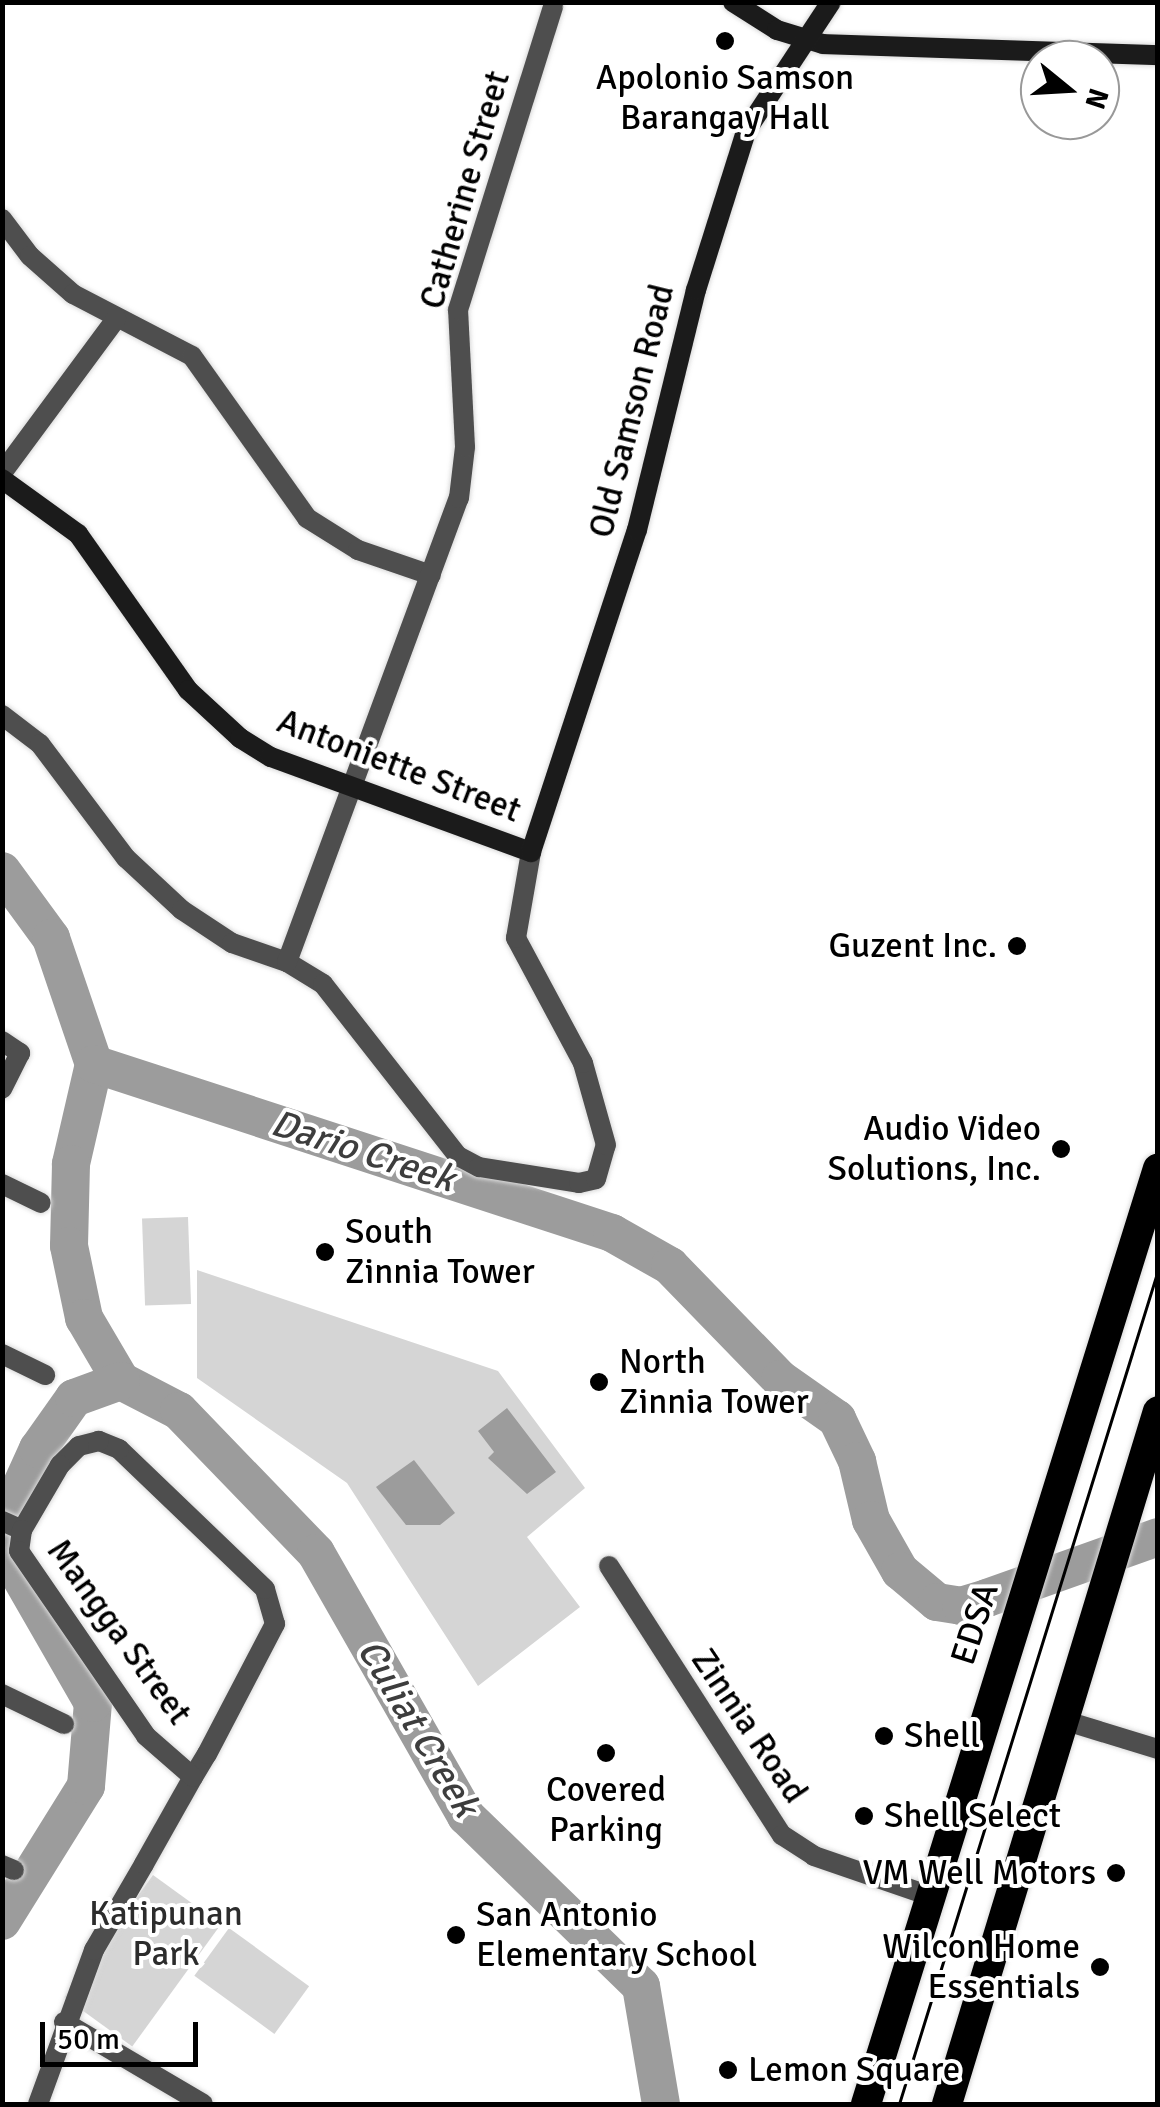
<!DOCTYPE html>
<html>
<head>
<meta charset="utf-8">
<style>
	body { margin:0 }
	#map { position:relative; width:1160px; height:2107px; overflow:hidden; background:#fff; font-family:Signika,sans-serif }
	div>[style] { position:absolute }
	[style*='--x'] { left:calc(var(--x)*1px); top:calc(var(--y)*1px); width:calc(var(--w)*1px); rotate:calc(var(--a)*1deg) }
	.green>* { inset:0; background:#d5d5d5; transform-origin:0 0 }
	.water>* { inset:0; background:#9c9c9c }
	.river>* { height:38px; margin:-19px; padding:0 19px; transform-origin:19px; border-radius:19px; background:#9c9c9c }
	.roads { filter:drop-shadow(0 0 2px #dbdbdb) drop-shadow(0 0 2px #dbdbdb) }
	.street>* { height:20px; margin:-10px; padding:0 10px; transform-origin:10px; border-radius:10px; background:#4e4e4e }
	.secondary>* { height:20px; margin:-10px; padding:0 10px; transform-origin:10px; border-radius:10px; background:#1b1b1b }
	.highway>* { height:30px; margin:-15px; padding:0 15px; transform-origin:15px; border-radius:15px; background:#000 }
	.tram>* { height:2.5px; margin:-1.25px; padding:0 1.25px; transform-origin:1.25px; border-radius:1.25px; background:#000 }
	.dots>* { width:28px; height:28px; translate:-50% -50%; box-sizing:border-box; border:5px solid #fff; border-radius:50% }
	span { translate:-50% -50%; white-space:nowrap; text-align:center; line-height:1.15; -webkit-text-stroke:8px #fff; paint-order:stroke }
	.poi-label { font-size:35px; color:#000 }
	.right { translate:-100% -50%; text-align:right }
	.left { translate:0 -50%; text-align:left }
	.street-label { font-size:35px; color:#000 }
	.park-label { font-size:35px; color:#2c2c2c }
	.water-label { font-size:38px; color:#3d3d3d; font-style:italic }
	.frame { position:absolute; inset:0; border:5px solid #000; pointer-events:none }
	.north { position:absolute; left:1020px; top:40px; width:100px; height:100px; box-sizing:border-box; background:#fff; border:2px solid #999; border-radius:50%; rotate:108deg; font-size:28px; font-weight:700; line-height:40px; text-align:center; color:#000 }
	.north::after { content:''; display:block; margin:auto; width:35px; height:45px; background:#000; clip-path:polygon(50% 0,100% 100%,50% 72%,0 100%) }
	.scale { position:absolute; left:40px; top:2022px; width:158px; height:45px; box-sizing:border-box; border:5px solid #000; border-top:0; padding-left:12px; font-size:30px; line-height:35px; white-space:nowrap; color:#000; -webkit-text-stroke:8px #fff; paint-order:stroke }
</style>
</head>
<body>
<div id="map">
	<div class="green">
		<div style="left:188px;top:1217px;width:87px;height:46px;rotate:88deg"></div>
		<div style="clip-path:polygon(197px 1270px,498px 1371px,585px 1488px,527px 1537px,580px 1607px,478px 1686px,347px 1483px,197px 1378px)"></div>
		<div style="left:153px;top:1875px;width:84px;height:151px;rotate:36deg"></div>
		<div style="left:229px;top:1928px;width:99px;height:59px;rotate:36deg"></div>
	</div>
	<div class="water">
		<div style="clip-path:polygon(507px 1408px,556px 1472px,527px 1494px,488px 1458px,494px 1452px,478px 1431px)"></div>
		<div style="clip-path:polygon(414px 1460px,455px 1513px,440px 1525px,406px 1525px,376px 1487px)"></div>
	</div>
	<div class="river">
		<div style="--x:2;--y:871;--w:83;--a:53.8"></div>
		<div style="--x:51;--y:938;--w:133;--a:71.2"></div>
		<div style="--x:94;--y:1064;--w:103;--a:103"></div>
		<div style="--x:71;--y:1164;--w:82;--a:91.4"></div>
		<div style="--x:69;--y:1246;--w:74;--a:78.2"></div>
		<div style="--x:84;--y:1318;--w:73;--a:59.6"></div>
		<div style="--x:121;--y:1381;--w:65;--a:27.3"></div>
		<div style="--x:179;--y:1411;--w:197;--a:46"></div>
		<div style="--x:316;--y:1553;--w:303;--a:60.3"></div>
		<div style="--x:466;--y:1816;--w:244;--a:44.2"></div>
		<div style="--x:641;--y:1986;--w:120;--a:80.4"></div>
		<div style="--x:94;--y:1064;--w:545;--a:18.07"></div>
		<div style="--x:612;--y:1233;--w:67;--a:29.6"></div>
		<div style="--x:670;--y:1266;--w:158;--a:45.8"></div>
		<div style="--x:780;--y:1379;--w:70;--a:35.1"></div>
		<div style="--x:837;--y:1419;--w:47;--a:64.5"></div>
		<div style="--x:857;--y:1461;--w:61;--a:76.7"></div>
		<div style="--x:871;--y:1520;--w:59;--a:60.4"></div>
		<div style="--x:900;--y:1571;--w:48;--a:40"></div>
		<div style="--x:937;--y:1602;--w:24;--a:9"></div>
		<div style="--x:961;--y:1606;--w:27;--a:-17"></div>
		<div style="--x:987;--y:1598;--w:182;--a:-19.6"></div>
		<div style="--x:2;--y:1921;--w:159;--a:-58.1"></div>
		<div style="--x:86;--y:1786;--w:83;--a:-85.2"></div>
		<div style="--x:93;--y:1703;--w:171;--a:-119.9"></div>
		<div style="--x:8;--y:1555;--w:38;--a:-92"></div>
		<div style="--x:7;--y:1517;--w:75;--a:-65.5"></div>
		<div style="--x:38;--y:1449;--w:62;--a:-54.8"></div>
		<div style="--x:74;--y:1398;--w:50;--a:-19.9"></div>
	</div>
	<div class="roads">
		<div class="street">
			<div style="--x:2;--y:219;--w:46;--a:52.9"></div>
			<div style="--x:30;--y:256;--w:57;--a:41.5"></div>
			<div style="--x:73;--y:294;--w:134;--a:27.5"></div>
			<div style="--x:192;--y:356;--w:199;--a:54.6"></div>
			<div style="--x:307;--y:518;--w:60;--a:32.1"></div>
			<div style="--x:358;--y:550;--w:77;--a:18.9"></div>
			<div style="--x:2;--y:473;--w:192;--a:-53.5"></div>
			<div style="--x:2;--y:715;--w:48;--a:37.3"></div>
			<div style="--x:40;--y:744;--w:143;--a:53"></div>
			<div style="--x:126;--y:858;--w:76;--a:42.9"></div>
			<div style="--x:182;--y:910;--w:60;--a:33.4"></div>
			<div style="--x:232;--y:943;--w:58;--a:19.1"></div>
			<div style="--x:287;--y:962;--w:42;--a:31.4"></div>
			<div style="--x:323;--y:984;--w:219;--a:51.9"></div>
			<div style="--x:458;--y:1156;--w:24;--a:28"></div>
			<div style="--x:479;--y:1167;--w:101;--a:9.1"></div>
			<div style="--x:579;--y:1183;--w:17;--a:-13"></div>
			<div style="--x:596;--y:1179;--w:35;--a:-74"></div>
			<div style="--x:606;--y:1145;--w:85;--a:-105.7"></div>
			<div style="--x:583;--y:1063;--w:142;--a:-118.2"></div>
			<div style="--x:516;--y:938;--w:87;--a:-80.1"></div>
			<div style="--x:287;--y:962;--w:495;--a:-69.7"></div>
			<div style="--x:459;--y:498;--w:51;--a:-83.3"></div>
			<div style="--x:465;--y:447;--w:137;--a:-92.9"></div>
			<div style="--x:458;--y:310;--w:318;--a:-72.6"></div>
			<div style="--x:2;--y:1041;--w:22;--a:34"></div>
			<div style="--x:20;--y:1053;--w:40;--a:116.6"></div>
			<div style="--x:2;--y:1184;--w:43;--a:26"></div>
			<div style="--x:2;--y:1354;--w:48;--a:26"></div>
			<div style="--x:2;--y:1521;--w:22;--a:24"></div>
			<div style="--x:609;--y:1566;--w:320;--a:57.3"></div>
			<div style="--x:782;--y:1835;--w:38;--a:33"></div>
			<div style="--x:814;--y:1856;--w:123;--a:19"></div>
			<div style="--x:2;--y:1694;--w:69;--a:25.8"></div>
			<div style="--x:1063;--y:1720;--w:99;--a:17"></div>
			<div style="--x:2;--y:1865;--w:13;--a:23"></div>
			<div style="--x:64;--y:2022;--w:161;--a:30.5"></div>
			<div style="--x:38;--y:2104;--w:164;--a:-70"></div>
			<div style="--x:94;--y:1950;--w:99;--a:-59.8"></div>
			<div style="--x:144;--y:1864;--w:100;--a:-60.6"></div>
			<div style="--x:193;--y:1777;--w:27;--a:-59"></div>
			<div style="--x:207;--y:1754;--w:147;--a:-62.4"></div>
			<div style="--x:275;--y:1624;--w:36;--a:-106"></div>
			<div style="--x:265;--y:1589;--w:202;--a:-136.2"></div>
			<div style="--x:119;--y:1449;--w:22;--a:-158"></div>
			<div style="--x:99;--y:1441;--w:21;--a:166"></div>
			<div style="--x:79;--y:1446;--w:27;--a:135"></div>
			<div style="--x:60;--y:1465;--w:75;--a:120.3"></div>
			<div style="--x:22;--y:1530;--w:21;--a:98"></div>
			<div style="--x:19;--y:1551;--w:224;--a:55.5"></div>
			<div style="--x:146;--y:1736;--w:62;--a:41.1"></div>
		</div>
		<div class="secondary">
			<div style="--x:733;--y:2;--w:52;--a:32.5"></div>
			<div style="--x:777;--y:30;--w:48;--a:16.9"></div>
			<div style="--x:823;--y:44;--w:335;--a:1.9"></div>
			<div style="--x:2;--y:479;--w:94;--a:35.9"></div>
			<div style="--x:78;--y:534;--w:191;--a:54.8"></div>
			<div style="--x:188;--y:690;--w:71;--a:42.7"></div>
			<div style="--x:240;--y:738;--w:36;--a:32"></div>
			<div style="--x:271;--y:757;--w:277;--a:20.1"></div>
			<div style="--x:531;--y:852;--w:339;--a:-71.8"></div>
			<div style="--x:637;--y:530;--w:247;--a:-76.2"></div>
			<div style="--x:696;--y:290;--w:167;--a:-72.5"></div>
			<div style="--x:746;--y:131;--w:154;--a:-56.6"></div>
		</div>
		<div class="highway">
			<div style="--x:866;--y:2104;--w:980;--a:-72.67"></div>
			<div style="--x:947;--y:2104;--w:724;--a:-73.07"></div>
		</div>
	</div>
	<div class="tram">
		<div style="--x:899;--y:2104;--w:873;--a:-72.75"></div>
	</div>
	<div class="dots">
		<div style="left:725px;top:41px;background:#000"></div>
		<div style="left:1017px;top:946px;background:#000"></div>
		<div style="left:1061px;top:1149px;background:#000"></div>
		<div style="left:325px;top:1252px;background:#000"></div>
		<div style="left:599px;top:1382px;background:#000"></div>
		<div style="left:884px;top:1736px;background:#000"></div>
		<div style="left:606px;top:1753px;background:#000"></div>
		<div style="left:864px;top:1816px;background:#000"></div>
		<div style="left:1116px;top:1873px;background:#000"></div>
		<div style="left:456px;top:1935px;background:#000"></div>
		<div style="left:1100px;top:1967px;background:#000"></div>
		<div style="left:728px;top:2070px;background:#000"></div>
	</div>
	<div class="poi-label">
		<span style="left:725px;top:98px">Apolonio Samson<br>Barangay Hall</span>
		<span class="right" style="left:997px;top:946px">Guzent Inc.</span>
		<span class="right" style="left:1041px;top:1149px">Audio Video<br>Solutions, Inc.</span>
		<span class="left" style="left:345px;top:1252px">South<br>Zinnia Tower</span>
		<span class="left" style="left:619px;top:1382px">North<br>Zinnia Tower</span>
		<span class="left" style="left:904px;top:1736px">Shell</span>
		<span style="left:606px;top:1810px">Covered<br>Parking</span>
		<span class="left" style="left:884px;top:1816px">Shell Select</span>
		<span class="right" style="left:1096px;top:1873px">VM Well Motors</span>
		<span class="left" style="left:476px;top:1935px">San Antonio<br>Elementary School</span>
		<span class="right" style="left:1080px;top:1967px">Wilcon Home<br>Essentials</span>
		<span class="left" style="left:748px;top:2070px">Lemon Square</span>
	</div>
	<div class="street-label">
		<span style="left:465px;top:190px;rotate:-74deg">Catherine Street</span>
		<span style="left:632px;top:411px;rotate:-76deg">Old Samson Road</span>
		<span style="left:399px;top:766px;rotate:21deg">Antoniette Street</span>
		<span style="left:975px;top:1624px;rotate:-72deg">EDSA</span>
		<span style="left:119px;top:1632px;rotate:54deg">Mangga Street</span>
		<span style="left:749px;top:1726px;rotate:56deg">Zinnia Road</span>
	</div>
	<div class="park-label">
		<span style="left:166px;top:1934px">Katipunan<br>Park</span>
	</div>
	<div class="water-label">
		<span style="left:363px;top:1151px;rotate:18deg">Dario Creek</span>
		<span style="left:418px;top:1728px;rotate:59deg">Culiat Creek</span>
	</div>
	<div class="frame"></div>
	<div class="north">N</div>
	<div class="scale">50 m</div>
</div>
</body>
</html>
